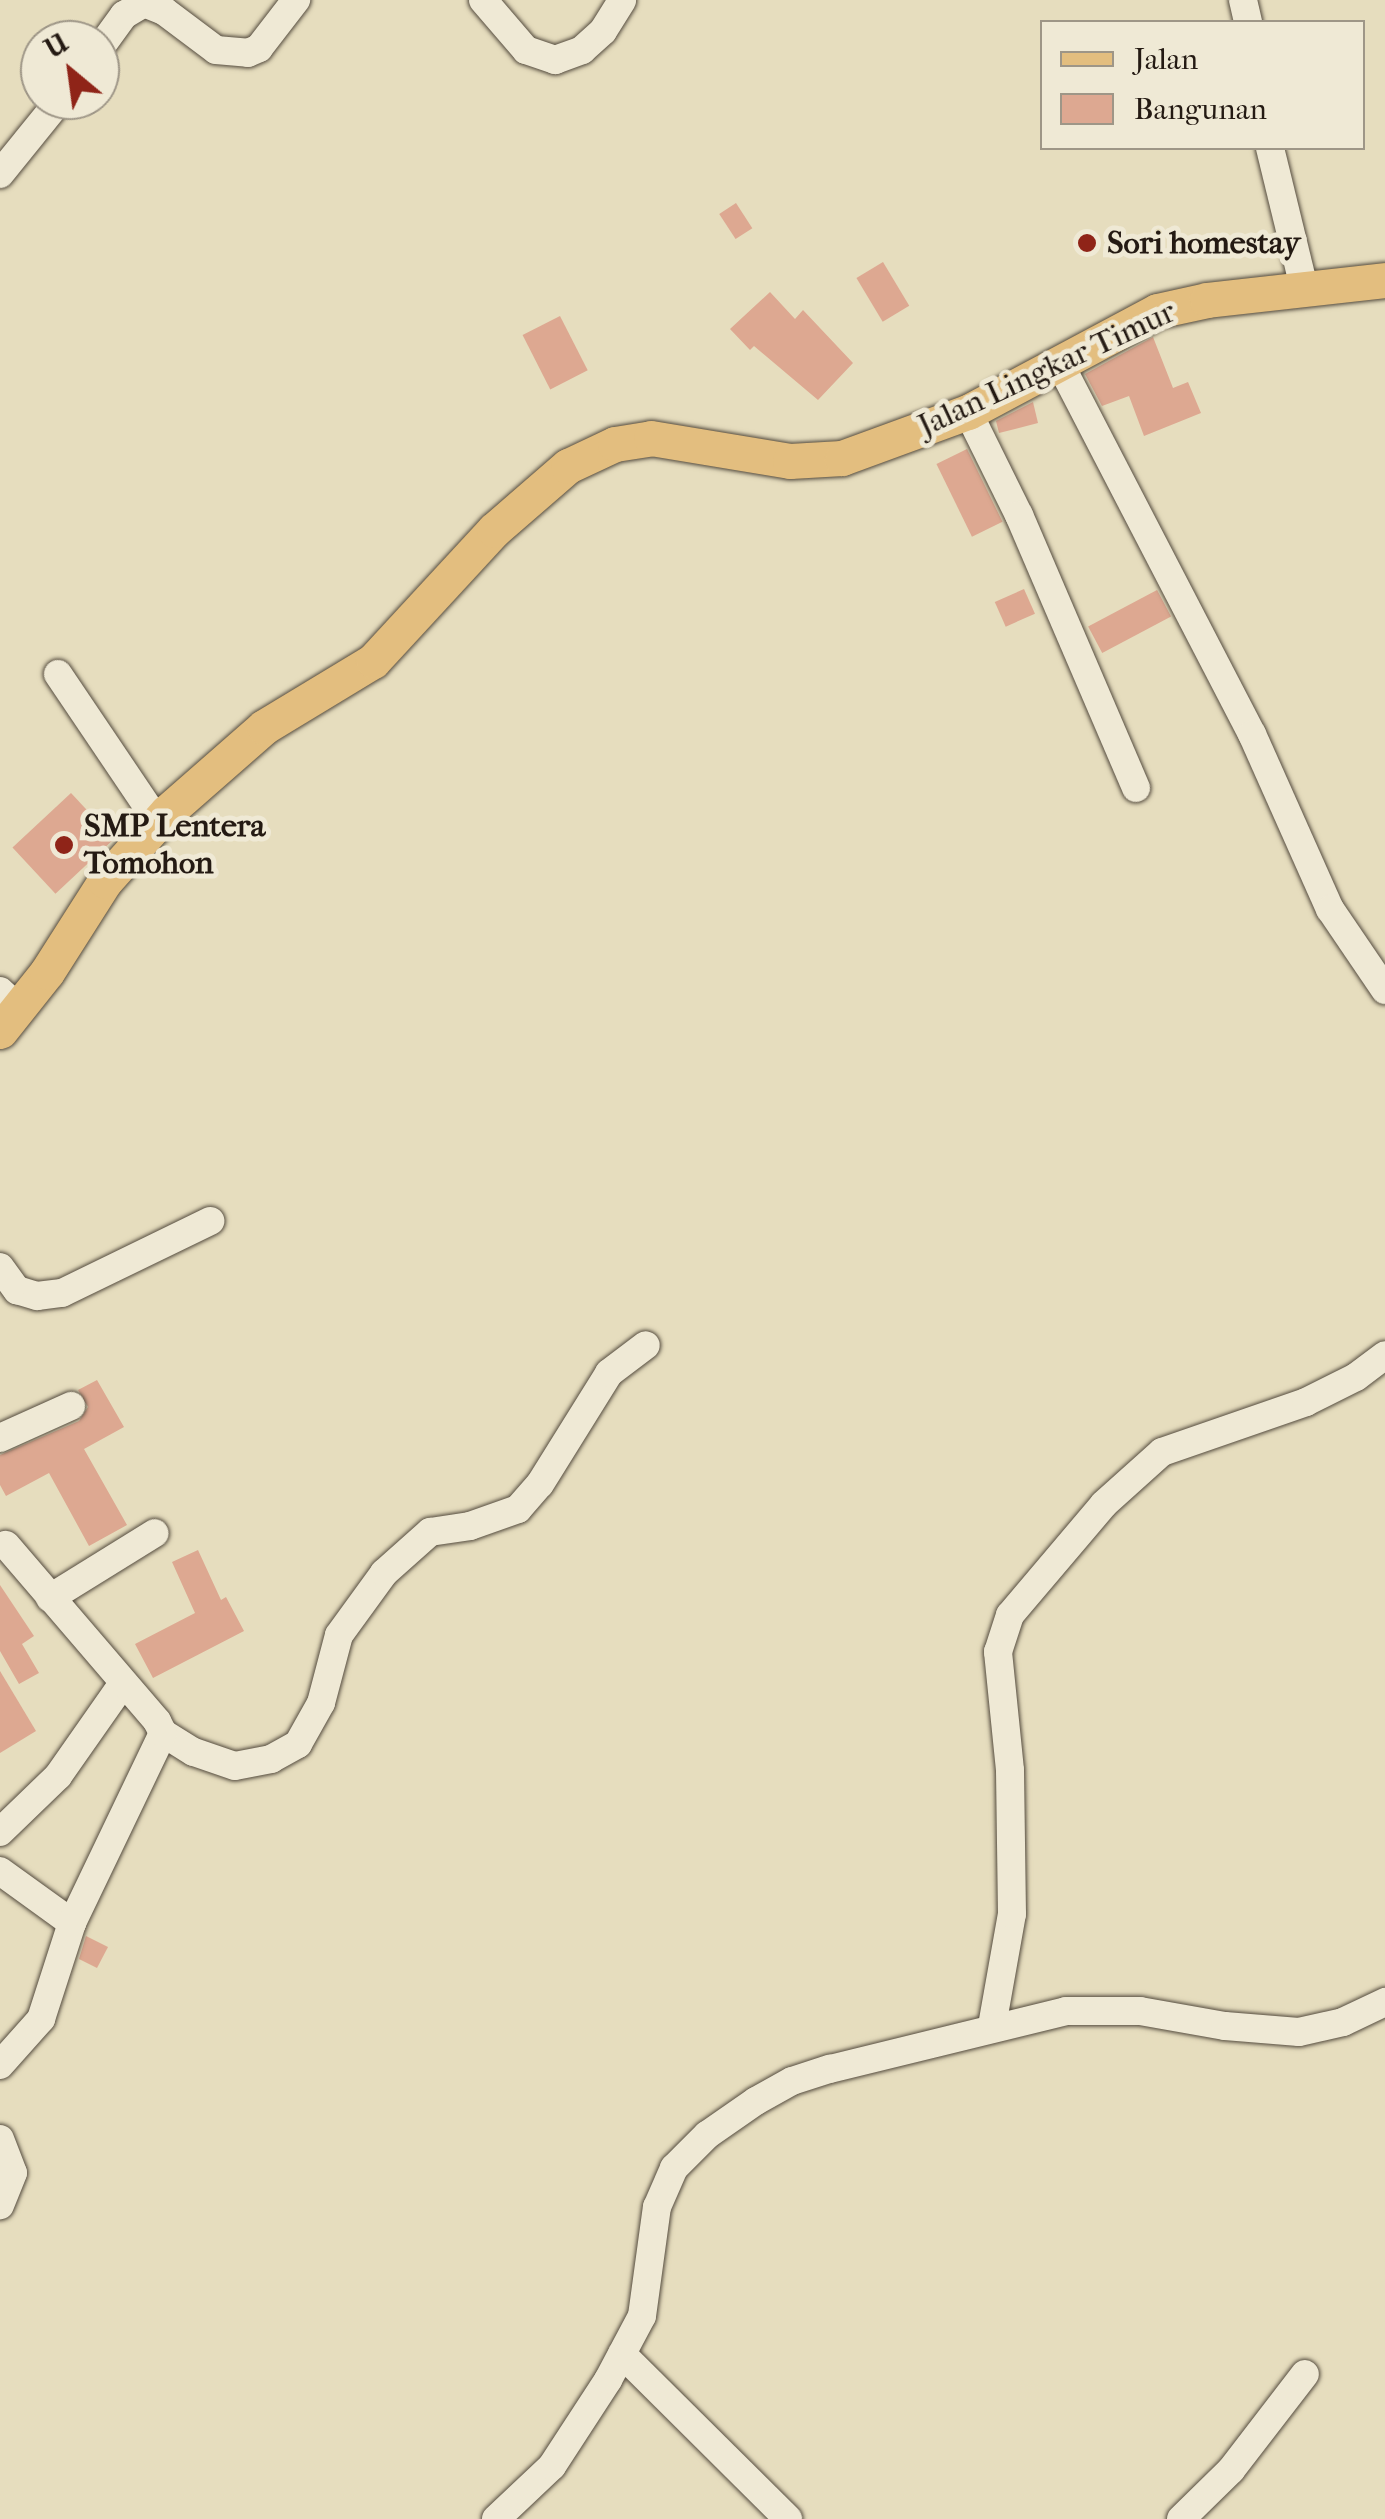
<!DOCTYPE html>
<html>
<head>
<meta charset="utf-8">
<style>
	body { margin:0 }
	#map { position:relative; width:1385px; height:2519px; overflow:hidden; background:#e6ddbe; font-family:"IM FELL French Canon",serif }
	div>[style] { position:absolute }
	[style*='--x'] { left:calc(var(--x)*1px); top:calc(var(--y)*1px); width:calc(var(--w)*1px); rotate:calc(var(--a)*1deg) }
	.building>* { inset:0; background:#dda891; transform-origin:0 0 }
	.roads { filter:drop-shadow(0 0 2px #544b3e) drop-shadow(0 0 2px #544b3e) }
	.minor>* { height:28px; margin:-14px; padding:0 14px; transform-origin:14px; border-radius:14px; background:#efe9d5 }
	.major>* { height:35px; margin:-17.5px; padding:0 17.5px; transform-origin:17.5px; border-radius:17.5px; background:#e3be7f }
	.dots>* { width:28px; height:28px; translate:-50% -50%; box-sizing:border-box; border:5px solid #efe9d5; border-radius:50% }
	span { translate:-50% -50%; white-space:nowrap; text-align:center; line-height:1.15; -webkit-text-stroke:10px #efe9d5; paint-order:stroke }
	.poi-label { font-size:32px; color:#241a13; font-weight:700 }
	.left { translate:0 -50%; text-align:left }
	.street-label { font-size:32px; color:#241a13 }
	.legend { position:absolute; left:1040px; top:20px; width:325px; height:130px; box-sizing:border-box; background:#efe9d5; border:2px solid #9e9687; margin:0; padding:12px 18px; list-style:none; font-size:30px; color:#241a13 }
	.legend li { display:flex; align-items:center; gap:20px; height:50px }
	.legend b { width:50px; border:2px solid #9e9687 }
	.north { position:absolute; left:20px; top:20px; width:100px; height:100px; box-sizing:border-box; background:#efe9d5; border:2px solid #9e9687; border-radius:50%; rotate:331deg; font-size:28px; font-weight:700; line-height:40px; text-align:center; color:#241a13 }
	.north::after { content:''; display:block; margin:auto; width:35px; height:45px; background:#8f2418; clip-path:polygon(50% 0,100% 100%,50% 72%,0 100%) }
</style>
</head>
<body>
<div id="map">
	<div class="building">
		<div style="left:736px;top:203px;width:30px;height:20px;rotate:57deg"></div>
		<div style="left:883px;top:262px;width:51px;height:31px;rotate:59deg"></div>
		<div style="clip-path:polygon(770px 292px,795px 319px,803px 310px,853px 363px,818px 400px,754px 346px,750px 350px,730px 329px)"></div>
		<div style="left:560px;top:316px;width:61px;height:42px;rotate:63deg"></div>
		<div style="clip-path:polygon(1153px 337px,1173px 388px,1188px 382px,1201px 413px,1144px 436px,1129px 396px,1102px 406px,1085px 374px)"></div>
		<div style="clip-path:polygon(1033px 402px,1038px 423px,999px 433px,996px 421px)"></div>
		<div style="left:967px;top:449px;width:81px;height:34px;rotate:64deg"></div>
		<div style="left:1024px;top:589px;width:27px;height:32px;rotate:66deg"></div>
		<div style="left:1157px;top:590px;width:30px;height:78px;rotate:62deg"></div>
		<div style="left:71px;top:793px;width:63px;height:80px;rotate:47deg"></div>
		<div style="clip-path:polygon(97px 1380px,124px 1427px,84px 1449px,127px 1525px,89px 1546px,49px 1473px,6px 1496px,0 1485px,0 1455px,79px 1421px,88px 1407px,78px 1390px)"></div>
		<div style="clip-path:polygon(198px 1550px,221px 1600px,226px 1597px,244px 1631px,153px 1678px,135px 1644px,195px 1613px,172px 1562px)"></div>
		<div style="clip-path:polygon(0 1585px,34px 1636px,22px 1644px,39px 1673px,19px 1684px,0 1651px)"></div>
		<div style="clip-path:polygon(0 1671px,36px 1731px,0 1753px)"></div>
		<div style="clip-path:polygon(86px 1936px,108px 1947px,97px 1968px,79px 1959px)"></div>
	</div>
	<div class="roads">
		<div class="minor">
			<div style="--x:483;--y:0;--w:66;--a:49.3"></div>
			<div style="--x:526;--y:50;--w:31;--a:19"></div>
			<div style="--x:555;--y:60;--w:29;--a:-20"></div>
			<div style="--x:582;--y:50;--w:28;--a:-42"></div>
			<div style="--x:603;--y:31;--w:36;--a:-58"></div>
			<div style="--x:1243;--y:0;--w:23;--a:77"></div>
			<div style="--x:100;--y:48;--w:41;--a:-54"></div>
			<div style="--x:124;--y:15;--w:23;--a:-31"></div>
			<div style="--x:144;--y:3;--w:22;--a:22"></div>
			<div style="--x:164;--y:11;--w:65;--a:36.9"></div>
			<div style="--x:216;--y:50;--w:32;--a:5"></div>
			<div style="--x:248;--y:53;--w:12;--a:-24"></div>
			<div style="--x:259;--y:48;--w:61;--a:-52.4"></div>
			<div style="--x:1270;--y:148;--w:144;--a:76.3"></div>
			<div style="--x:0;--y:174;--w:95;--a:-51"></div>
			<div style="--x:1059;--y:362;--w:419;--a:62.6"></div>
			<div style="--x:1252;--y:734;--w:192;--a:66"></div>
			<div style="--x:1330;--y:909;--w:98;--a:55.8"></div>
			<div style="--x:968;--y:412;--w:115;--a:63.7"></div>
			<div style="--x:1019;--y:515;--w:297;--a:66.8"></div>
			<div style="--x:58;--y:674;--w:179;--a:56"></div>
			<div style="--x:0;--y:991;--w:26;--a:43"></div>
			<div style="--x:0;--y:1267;--w:29;--a:54"></div>
			<div style="--x:17;--y:1290;--w:21;--a:17"></div>
			<div style="--x:37;--y:1296;--w:25;--a:-7"></div>
			<div style="--x:62;--y:1293;--w:165;--a:-25.9"></div>
			<div style="--x:0;--y:1438;--w:78;--a:-24.3"></div>
			<div style="--x:50;--y:1598;--w:123;--a:-31.8"></div>
			<div style="--x:163;--y:1733;--w:36;--a:32"></div>
			<div style="--x:194;--y:1752;--w:43;--a:18.9"></div>
			<div style="--x:235;--y:1766;--w:37;--a:-11"></div>
			<div style="--x:271;--y:1759;--w:31;--a:-29"></div>
			<div style="--x:298;--y:1744;--w:47;--a:-60.7"></div>
			<div style="--x:321;--y:1703;--w:70;--a:-75.2"></div>
			<div style="--x:339;--y:1635;--w:77;--a:-54"></div>
			<div style="--x:384;--y:1573;--w:62;--a:-41.7"></div>
			<div style="--x:430;--y:1532;--w:40;--a:-8.5"></div>
			<div style="--x:470;--y:1526;--w:51;--a:-19.5"></div>
			<div style="--x:518;--y:1509;--w:33;--a:-49"></div>
			<div style="--x:540;--y:1484;--w:131;--a:-58.1"></div>
			<div style="--x:609;--y:1373;--w:46;--a:-37.1"></div>
			<div style="--x:0;--y:1832;--w:81;--a:-44"></div>
			<div style="--x:58;--y:1776;--w:113;--a:-55"></div>
			<div style="--x:0;--y:1871;--w:89;--a:35.8"></div>
			<div style="--x:992;--y:2026;--w:114;--a:-79.9"></div>
			<div style="--x:1012;--y:1914;--w:144;--a:-90.8"></div>
			<div style="--x:1010;--y:1770;--w:119;--a:-95.8"></div>
			<div style="--x:998;--y:1652;--w:39;--a:-72"></div>
			<div style="--x:1010;--y:1615;--w:145;--a:-49.7"></div>
			<div style="--x:1104;--y:1504;--w:78;--a:-41.9"></div>
			<div style="--x:1162;--y:1452;--w:152;--a:-19.1"></div>
			<div style="--x:1306;--y:1402;--w:56;--a:-26.6"></div>
			<div style="--x:1356;--y:1377;--w:36;--a:-37"></div>
			<div style="--x:0;--y:2065;--w:62;--a:-48.3"></div>
			<div style="--x:41;--y:2019;--w:101;--a:-72.1"></div>
			<div style="--x:72;--y:1923;--w:211;--a:-64.4"></div>
			<div style="--x:163;--y:1733;--w:13;--a:-117"></div>
			<div style="--x:157;--y:1721;--w:232;--a:-130.6"></div>
			<div style="--x:0;--y:2139;--w:36;--a:69"></div>
			<div style="--x:13;--y:2173;--w:35;--a:112"></div>
			<div style="--x:622;--y:2354;--w:234;--a:44.8"></div>
			<div style="--x:496;--y:2519;--w:77;--a:-43.4"></div>
			<div style="--x:552;--y:2466;--w:103;--a:-56.9"></div>
			<div style="--x:608;--y:2380;--w:72;--a:-62"></div>
			<div style="--x:642;--y:2316;--w:110;--a:-82.2"></div>
			<div style="--x:657;--y:2207;--w:43;--a:-66.4"></div>
			<div style="--x:674;--y:2168;--w:47;--a:-45"></div>
			<div style="--x:707;--y:2135;--w:60;--a:-34.8"></div>
			<div style="--x:756;--y:2101;--w:41;--a:-29.1"></div>
			<div style="--x:792;--y:2081;--w:40;--a:-18"></div>
			<div style="--x:830;--y:2069;--w:243;--a:-13.8"></div>
			<div style="--x:1066;--y:2011;--w:74;--a:0"></div>
			<div style="--x:1140;--y:2011;--w:86;--a:10"></div>
			<div style="--x:1225;--y:2026;--w:74;--a:4.6"></div>
			<div style="--x:1299;--y:2032;--w:45;--a:-12.8"></div>
			<div style="--x:1343;--y:2022;--w:47;--a:-25.5"></div>
			<div style="--x:1181;--y:2519;--w:70;--a:-44.4"></div>
			<div style="--x:1231;--y:2470;--w:121;--a:-52.4"></div>
		</div>
		<div class="major">
			<div style="--x:0;--y:1031;--w:75;--a:-51.5"></div>
			<div style="--x:47;--y:972;--w:108;--a:-57.5"></div>
			<div style="--x:105;--y:881;--w:93;--a:-48.1"></div>
			<div style="--x:167;--y:812;--w:129;--a:-41.2"></div>
			<div style="--x:264;--y:727;--w:127;--a:-31.2"></div>
			<div style="--x:373;--y:661;--w:178;--a:-47.3"></div>
			<div style="--x:494;--y:530;--w:98;--a:-40.9"></div>
			<div style="--x:568;--y:466;--w:52;--a:-25.1"></div>
			<div style="--x:615;--y:444;--w:36;--a:-9"></div>
			<div style="--x:651;--y:438;--w:141;--a:9.4"></div>
			<div style="--x:790;--y:461;--w:52;--a:-3.3"></div>
			<div style="--x:842;--y:458;--w:134;--a:-20.1"></div>
			<div style="--x:968;--y:412;--w:214;--a:-28.1"></div>
			<div style="--x:1157;--y:311;--w:51;--a:-12.4"></div>
			<div style="--x:1207;--y:300;--w:179;--a:-6.4"></div>
		</div>
	</div>
	<div class="dots">
		<div style="left:1087px;top:243px;background:#8f2418"></div>
		<div style="left:64px;top:845px;background:#8f2418"></div>
	</div>
	<div class="poi-label">
		<span class="left" style="left:1107px;top:243px">Sori homestay</span>
		<span class="left" style="left:84px;top:845px">SMP Lentera<br>Tomohon</span>
	</div>
	<div class="street-label">
		<span style="left:1047px;top:369px;rotate:-25deg">Jalan Lingkar Timur</span>
	</div>
	<ul class="legend">
	<li><b style="height:12px;background:#e3be7f"></b>Jalan</li>
	<li><b style="height:28px;background:#dda891"></b>Bangunan</li>
	</ul>
	<div class="north">U</div>
</div>
</body>
</html>
